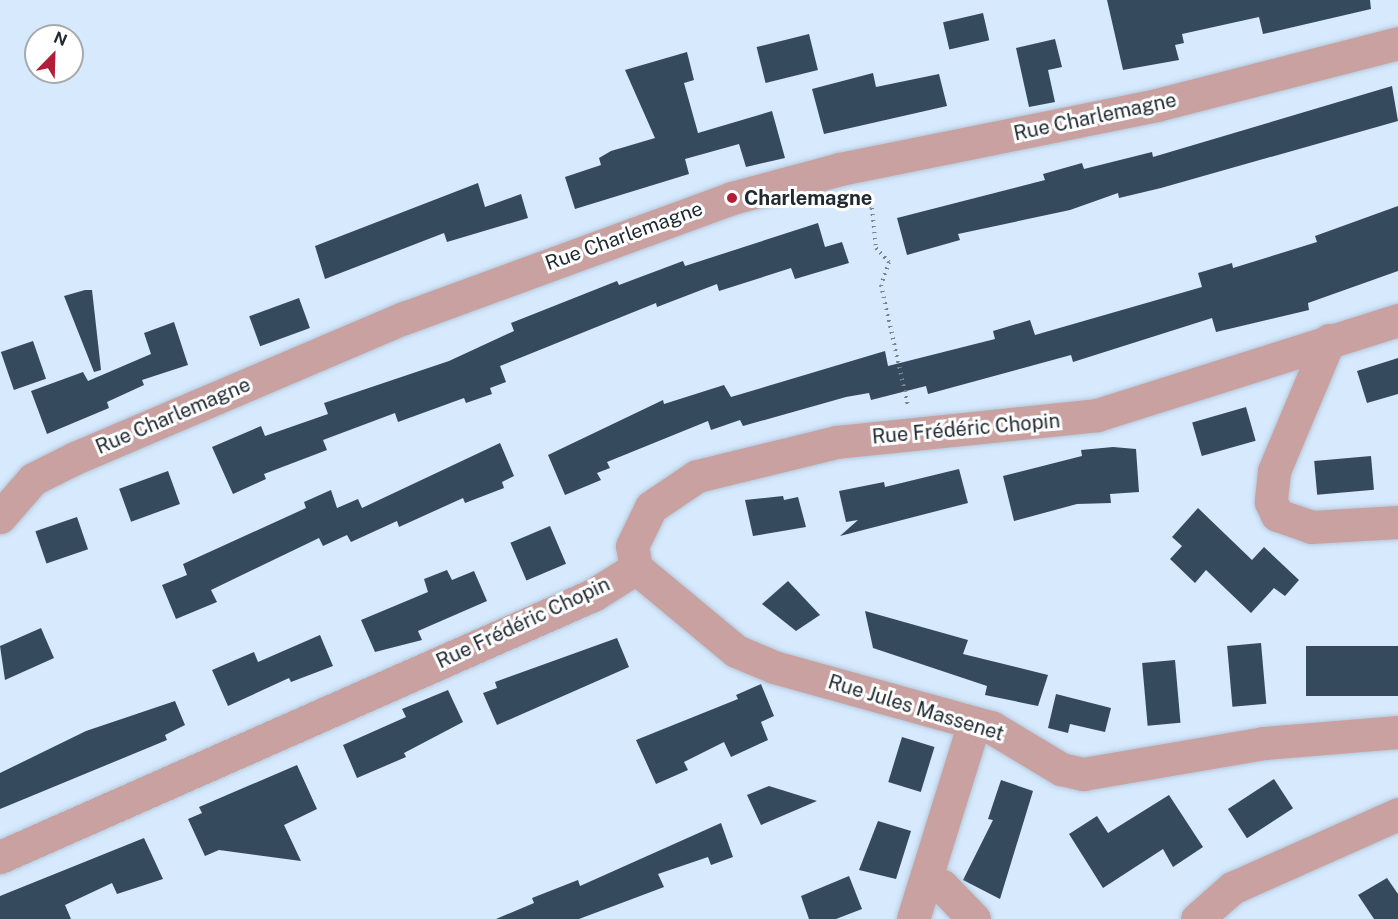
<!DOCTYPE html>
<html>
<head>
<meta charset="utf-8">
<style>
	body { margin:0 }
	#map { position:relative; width:1398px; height:919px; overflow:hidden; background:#d6e9fd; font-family:"Public Sans",sans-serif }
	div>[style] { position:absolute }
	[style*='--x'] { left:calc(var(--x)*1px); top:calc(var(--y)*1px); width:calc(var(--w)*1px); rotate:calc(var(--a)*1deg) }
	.building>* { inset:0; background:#364a5e; transform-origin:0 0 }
	.path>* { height:4px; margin-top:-2px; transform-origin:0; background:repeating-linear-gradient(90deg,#768492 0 1.5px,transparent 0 6px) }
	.roads { filter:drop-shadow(0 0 2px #b5c7d9) drop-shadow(0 0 2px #b5c7d9) }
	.minor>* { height:33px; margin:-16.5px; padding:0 16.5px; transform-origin:16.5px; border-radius:16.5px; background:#c9a1a0 }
	.dots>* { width:16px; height:16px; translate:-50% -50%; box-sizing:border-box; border:3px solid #fff; border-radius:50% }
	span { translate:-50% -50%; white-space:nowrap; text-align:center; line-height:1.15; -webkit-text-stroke:6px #fff; paint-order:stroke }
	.street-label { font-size:20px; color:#212a33 }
	.poi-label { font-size:20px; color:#212a33; font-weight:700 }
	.left { translate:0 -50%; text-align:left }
	.north { position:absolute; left:24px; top:24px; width:60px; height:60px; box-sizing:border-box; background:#fff; border:2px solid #a6aaad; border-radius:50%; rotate:23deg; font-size:16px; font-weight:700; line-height:24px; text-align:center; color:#212a33 }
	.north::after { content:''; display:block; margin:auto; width:21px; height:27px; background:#b11e35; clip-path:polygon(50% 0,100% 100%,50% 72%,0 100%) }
</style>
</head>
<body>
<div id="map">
	<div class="building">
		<div style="clip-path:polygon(1107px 0,1370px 0,1371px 9px,1263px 34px,1259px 17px,1182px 34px,1184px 43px,1175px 45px,1179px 60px,1123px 70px)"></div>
		<div style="left:983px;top:13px;width:28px;height:41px;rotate:77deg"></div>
		<div style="left:809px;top:34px;width:37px;height:54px;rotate:76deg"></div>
		<div style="clip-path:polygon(1055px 39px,1062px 67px,1048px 70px,1055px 102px,1029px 107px,1016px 48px)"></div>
		<div style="clip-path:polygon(687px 52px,694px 80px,684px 83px,698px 133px,772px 111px,785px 158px,746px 167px,739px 144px,685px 159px,689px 174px,575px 209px,565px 177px,601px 165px,599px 158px,611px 151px,655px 138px,625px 70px)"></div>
		<div style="clip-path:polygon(873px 73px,876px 87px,939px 74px,947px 106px,824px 134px,812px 89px)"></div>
		<div style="clip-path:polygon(1392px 86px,1398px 121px,1161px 188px,1119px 198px,1118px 193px,1070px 210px,958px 234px,960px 240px,907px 255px,897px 218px,1045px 180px,1043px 174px,1082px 163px,1084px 169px,1152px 152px,1153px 157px)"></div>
		<div style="clip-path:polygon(478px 183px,485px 207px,521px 194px,528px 218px,447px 242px,444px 233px,325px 279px,315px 246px)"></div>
		<div style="clip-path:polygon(1398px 206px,1398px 271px,1308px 303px,1309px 310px,1216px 332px,1212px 318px,1073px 362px,1071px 355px,928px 394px,926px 386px,871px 400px,869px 393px,846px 397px,743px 426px,740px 420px,711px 430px,708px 421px,607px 462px,610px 468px,597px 473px,601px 480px,565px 495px,548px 455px,663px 400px,664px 404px,724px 385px,731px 397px,885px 351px,888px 366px,995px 339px,993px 331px,1030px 320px,1035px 335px,1202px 287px,1198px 273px,1232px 263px,1233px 268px,1317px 242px,1315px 236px)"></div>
		<div style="clip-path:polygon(818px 223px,825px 247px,842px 242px,849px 263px,795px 279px,791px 268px,719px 291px,717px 284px,657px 307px,656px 303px,500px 366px,506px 382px,490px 388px,492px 394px,466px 403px,464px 398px,398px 422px,395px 413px,323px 440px,327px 450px,264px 474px,266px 479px,233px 494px,212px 447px,261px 426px,265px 436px,328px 414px,324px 403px,449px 361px,514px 331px,511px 323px,617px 281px,619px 285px,683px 261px,685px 266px)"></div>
		<div style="clip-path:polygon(85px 290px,92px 290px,101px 370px,94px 372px,64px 296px)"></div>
		<div style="left:299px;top:298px;width:32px;height:53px;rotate:70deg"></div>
		<div style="clip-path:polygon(174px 322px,188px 365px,142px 380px,144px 385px,107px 402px,109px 408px,47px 434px,31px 391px,83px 372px,88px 381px,151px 354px,144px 333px)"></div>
		<div style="left:33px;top:341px;width:40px;height:34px;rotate:71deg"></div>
		<div style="clip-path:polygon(1398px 358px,1398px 394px,1367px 403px,1357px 371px)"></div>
		<div style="left:1246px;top:407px;width:35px;height:56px;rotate:74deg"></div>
		<div style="clip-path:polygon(500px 443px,514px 476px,502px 482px,504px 488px,465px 503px,463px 498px,399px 527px,397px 521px,351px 542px,347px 535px,323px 546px,319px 538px,211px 590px,217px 602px,176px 619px,162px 585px,187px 575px,183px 564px,306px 508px,304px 502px,331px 490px,337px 508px,358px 499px,362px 508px)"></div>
		<div style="clip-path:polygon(1113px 447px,1136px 449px,1139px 492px,1110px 494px,1111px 503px,1077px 504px,1014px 521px,1003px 476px,1082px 456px,1081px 450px)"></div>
		<div style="left:1371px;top:456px;width:34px;height:57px;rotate:85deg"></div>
		<div style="clip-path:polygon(959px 469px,968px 503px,840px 536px,858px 520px,846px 522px,839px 491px,884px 482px,885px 487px)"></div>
		<div style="left:168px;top:471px;width:35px;height:52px;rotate:70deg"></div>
		<div style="clip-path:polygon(783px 496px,784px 500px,798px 497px,806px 527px,753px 536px,745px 500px)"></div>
		<div style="clip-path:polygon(1198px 508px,1252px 560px,1264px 547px,1299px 580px,1285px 596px,1274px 588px,1251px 613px,1206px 570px,1195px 583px,1170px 559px,1182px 546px,1172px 537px)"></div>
		<div style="left:77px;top:517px;width:34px;height:44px;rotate:71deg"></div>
		<div style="left:550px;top:526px;width:41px;height:43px;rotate:67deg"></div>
		<div style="clip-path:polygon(447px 570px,452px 580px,474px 571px,487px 601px,418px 631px,422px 640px,375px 652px,361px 620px,428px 592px,424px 579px)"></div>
		<div style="clip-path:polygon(788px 581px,820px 615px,796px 631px,762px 604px)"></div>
		<div style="clip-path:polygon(865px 611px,968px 640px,963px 654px,1048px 675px,1038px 706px,985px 695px,987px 686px,873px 648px)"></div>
		<div style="clip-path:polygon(41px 628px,54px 658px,5px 680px,0 646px)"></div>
		<div style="clip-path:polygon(320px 635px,333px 666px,291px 682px,289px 678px,228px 706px,212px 670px,254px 652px,258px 662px)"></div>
		<div style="clip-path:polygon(617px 638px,629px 667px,497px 725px,483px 693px,497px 688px,495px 682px)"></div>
		<div style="left:1261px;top:643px;width:61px;height:34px;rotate:85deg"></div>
		<div style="left:1398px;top:646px;width:50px;height:92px;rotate:90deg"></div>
		<div style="left:1175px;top:660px;width:63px;height:33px;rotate:85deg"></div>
		<div style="clip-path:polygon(761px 684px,774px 716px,761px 722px,768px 740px,731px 757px,724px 742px,684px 762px,688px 770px,656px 784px,636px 740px,738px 699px,736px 695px)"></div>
		<div style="clip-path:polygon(448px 690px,463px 722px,404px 753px,406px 757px,357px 778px,343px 745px,406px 717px,402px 709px)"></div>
		<div style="clip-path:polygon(1056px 694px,1111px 708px,1105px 732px,1070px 724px,1068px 733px,1048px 728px)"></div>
		<div style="clip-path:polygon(175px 701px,185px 725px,165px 735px,167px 740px,0 809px,0 773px,86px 731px)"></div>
		<div style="left:902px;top:737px;width:34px;height:47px;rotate:17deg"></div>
		<div style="clip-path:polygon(297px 765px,317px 809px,284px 825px,301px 861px,219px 850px,205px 856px,188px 819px,202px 813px,199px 807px)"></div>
		<div style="left:1274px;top:779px;width:35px;height:55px;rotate:57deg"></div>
		<div style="clip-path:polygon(1001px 780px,1033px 791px,1000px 899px,963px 880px,993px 820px,988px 819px)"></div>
		<div style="clip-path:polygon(769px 786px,817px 801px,761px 825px,747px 795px)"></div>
		<div style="clip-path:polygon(1169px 795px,1203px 847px,1173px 867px,1163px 849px,1103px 888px,1069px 834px,1097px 816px,1108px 833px)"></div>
		<div style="clip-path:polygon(878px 821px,911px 831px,896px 879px,859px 870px)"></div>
		<div style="clip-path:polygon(721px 823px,733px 857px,711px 865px,708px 857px,658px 874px,664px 887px,579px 919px,496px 919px,534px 903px,532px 898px,578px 880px,580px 886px)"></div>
		<div style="clip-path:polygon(144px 838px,163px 879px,117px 894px,112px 883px,65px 905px,71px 919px,0 919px,0 896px)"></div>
		<div style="clip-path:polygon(849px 876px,862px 909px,836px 919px,809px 919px,801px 896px)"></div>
		<div style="clip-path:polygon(1387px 878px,1398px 894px,1398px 919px,1374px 919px,1358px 895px)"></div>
	</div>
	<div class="path">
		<div style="--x:856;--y:195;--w:21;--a:39"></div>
		<div style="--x:872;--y:208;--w:40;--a:84.3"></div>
		<div style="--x:876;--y:248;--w:19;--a:47"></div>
		<div style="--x:889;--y:262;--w:24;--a:109"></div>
		<div style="--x:881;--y:285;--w:124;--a:77.4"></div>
	</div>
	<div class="roads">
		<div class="minor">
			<div style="--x:1329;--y:340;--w:142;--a:112.8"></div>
			<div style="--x:1274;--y:471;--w:31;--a:96"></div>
			<div style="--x:1271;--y:502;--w:14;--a:65"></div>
			<div style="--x:1277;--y:515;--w:36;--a:19"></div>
			<div style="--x:1311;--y:527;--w:87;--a:-3.3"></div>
			<div style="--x:0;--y:517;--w:50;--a:-49"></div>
			<div style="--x:33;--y:479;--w:47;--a:-26.6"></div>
			<div style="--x:75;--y:458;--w:358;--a:-23.1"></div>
			<div style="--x:404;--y:318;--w:349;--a:-20.1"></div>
			<div style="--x:732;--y:198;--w:112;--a:-15"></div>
			<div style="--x:840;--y:169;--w:323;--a:-11.4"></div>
			<div style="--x:1157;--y:105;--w:249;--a:-14.4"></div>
			<div style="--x:636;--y:568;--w:130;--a:39.7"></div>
			<div style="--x:736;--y:651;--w:41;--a:22.8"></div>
			<div style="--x:774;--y:667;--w:225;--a:15.5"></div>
			<div style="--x:991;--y:727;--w:82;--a:31"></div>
			<div style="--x:1061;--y:769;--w:23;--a:13"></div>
			<div style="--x:1083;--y:774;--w:184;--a:-9.7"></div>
			<div style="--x:1264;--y:743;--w:134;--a:-4.7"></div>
			<div style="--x:0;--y:857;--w:648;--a:-23.84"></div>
			<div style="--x:593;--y:595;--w:51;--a:-32.1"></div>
			<div style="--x:636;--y:568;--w:22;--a:-100"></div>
			<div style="--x:632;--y:546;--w:43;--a:-64"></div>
			<div style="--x:651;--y:507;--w:55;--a:-34"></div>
			<div style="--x:697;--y:476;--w:144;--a:-13.7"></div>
			<div style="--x:837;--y:442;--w:261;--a:-5.9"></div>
			<div style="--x:1097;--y:415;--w:316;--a:-17.5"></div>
			<div style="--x:928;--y:880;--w:15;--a:23"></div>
			<div style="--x:942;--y:886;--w:46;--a:45.9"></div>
			<div style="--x:913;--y:919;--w:205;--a:-72.7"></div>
			<div style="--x:1197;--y:919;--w:47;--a:-41.5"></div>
			<div style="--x:1232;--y:888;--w:182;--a:-24"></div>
		</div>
	</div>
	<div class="dots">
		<div style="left:732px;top:198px;background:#b11e35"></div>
	</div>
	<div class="street-label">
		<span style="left:1095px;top:117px;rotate:-12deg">Rue Charlemagne</span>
		<span style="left:624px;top:236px;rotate:-20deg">Rue Charlemagne</span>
		<span style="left:173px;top:416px;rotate:-23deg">Rue Charlemagne</span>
		<span style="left:966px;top:429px;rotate:-5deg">Rue Frédéric Chopin</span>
		<span style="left:523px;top:623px;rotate:-25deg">Rue Frédéric Chopin</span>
		<span style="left:916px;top:708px;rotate:17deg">Rue Jules Massenet</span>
	</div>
	<div class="poi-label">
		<span class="left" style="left:744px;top:198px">Charlemagne</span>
	</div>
	<div class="north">N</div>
</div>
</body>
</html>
